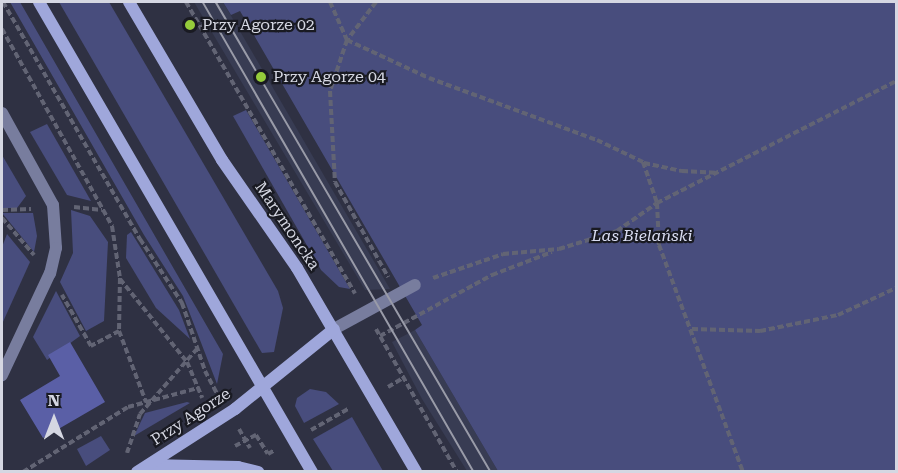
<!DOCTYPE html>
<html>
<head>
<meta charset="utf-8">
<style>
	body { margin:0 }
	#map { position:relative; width:898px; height:473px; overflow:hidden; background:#2f3143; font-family:"Roboto Serif",serif }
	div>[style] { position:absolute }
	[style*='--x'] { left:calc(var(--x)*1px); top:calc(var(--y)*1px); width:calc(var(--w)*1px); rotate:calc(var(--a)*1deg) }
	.built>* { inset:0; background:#383c53 }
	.green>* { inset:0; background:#484d7d }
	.building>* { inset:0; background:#5a5fa6 }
	.path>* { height:4px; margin-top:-2px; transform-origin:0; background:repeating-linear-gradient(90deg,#626474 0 6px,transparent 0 9px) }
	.lane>* { height:12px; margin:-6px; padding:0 6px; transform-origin:6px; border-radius:6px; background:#787d9e }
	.secondary>* { height:12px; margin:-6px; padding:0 6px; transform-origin:6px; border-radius:6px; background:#9fa7db }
	.tram>* { height:1.5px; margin:-0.75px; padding:0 0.75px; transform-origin:0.75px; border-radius:0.75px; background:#999ba8 }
	.dots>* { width:16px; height:16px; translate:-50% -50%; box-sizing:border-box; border:3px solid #191a22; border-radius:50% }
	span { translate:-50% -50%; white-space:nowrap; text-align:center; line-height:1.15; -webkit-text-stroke:4.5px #191a22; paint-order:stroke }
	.poi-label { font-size:16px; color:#d5d7e2 }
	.left { translate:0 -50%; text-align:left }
	.street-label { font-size:16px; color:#d5d7e2 }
	.park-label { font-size:16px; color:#d9dcf1; font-style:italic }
	.frame { position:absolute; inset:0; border:3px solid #d5d7e2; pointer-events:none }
	.north { position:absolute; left:24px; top:389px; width:60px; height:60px; -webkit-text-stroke:4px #191a22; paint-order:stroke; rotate:0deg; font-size:16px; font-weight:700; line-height:24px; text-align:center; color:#d5d7e2 }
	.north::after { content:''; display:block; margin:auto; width:21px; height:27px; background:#d5d7e2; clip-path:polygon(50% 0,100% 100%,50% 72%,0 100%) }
</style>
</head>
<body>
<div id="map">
	<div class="built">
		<div style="clip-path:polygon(194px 2px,223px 2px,390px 289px,365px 290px)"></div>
		<div style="clip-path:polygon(415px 330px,498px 471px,467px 471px,422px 399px,392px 342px)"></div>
	</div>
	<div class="green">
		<div style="clip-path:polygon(10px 2px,20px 2px,223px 354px,217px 384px,183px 296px,144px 235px)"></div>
		<div style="clip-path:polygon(59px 2px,109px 2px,278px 291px,283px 308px,274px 352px,262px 353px)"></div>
		<div style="clip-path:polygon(223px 2px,896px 2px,896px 471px,498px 471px,415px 330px,422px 325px,240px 11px,231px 15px)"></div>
		<div style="clip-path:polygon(246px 110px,350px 289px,339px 287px,321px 270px,233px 116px)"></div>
		<div style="clip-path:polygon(47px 124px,91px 201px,67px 195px,30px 132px)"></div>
		<div style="clip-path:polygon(2px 155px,26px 196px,17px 208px,2px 208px)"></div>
		<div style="clip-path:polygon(71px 210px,90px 216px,108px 242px,104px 321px,86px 331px,60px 282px,73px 253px)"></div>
		<div style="clip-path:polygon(2px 213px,33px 213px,37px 236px,34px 252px)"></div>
		<div style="clip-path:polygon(131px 232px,179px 310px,190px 339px,156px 308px,126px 258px,127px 235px)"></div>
		<div style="clip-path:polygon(7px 234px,30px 262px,2px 324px,2px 247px)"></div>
		<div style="clip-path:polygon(56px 291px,80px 336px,47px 360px,33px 337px)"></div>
		<div style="clip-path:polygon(310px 389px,326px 392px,339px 404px,304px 423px,295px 406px,297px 398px)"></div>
		<div style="clip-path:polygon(187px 402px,190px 403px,134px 436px,145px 413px)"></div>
		<div style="clip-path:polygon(352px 417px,383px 471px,333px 471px,313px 439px)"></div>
		<div style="clip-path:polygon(101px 436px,110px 450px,86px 466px,77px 449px)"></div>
	</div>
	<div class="building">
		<div style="clip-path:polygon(70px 342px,105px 402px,43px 438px,20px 400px,60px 376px,48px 355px)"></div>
	</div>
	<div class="path">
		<div style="--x:3;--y:2;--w:274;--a:60"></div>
		<div style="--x:140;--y:239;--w:77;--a:56.7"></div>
		<div style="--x:182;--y:303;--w:72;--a:71.3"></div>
		<div style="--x:205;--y:371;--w:30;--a:62"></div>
		<div style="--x:186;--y:2;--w:337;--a:59.9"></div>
		<div style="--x:330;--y:2;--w:42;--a:65.9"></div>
		<div style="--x:347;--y:40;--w:90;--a:24.9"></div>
		<div style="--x:429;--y:78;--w:179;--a:20.3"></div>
		<div style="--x:597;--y:140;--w:51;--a:25.6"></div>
		<div style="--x:643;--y:162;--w:43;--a:71.1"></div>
		<div style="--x:657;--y:203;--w:42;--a:87.3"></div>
		<div style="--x:659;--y:245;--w:242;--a:69.7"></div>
		<div style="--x:376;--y:2;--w:48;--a:127.3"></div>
		<div style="--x:347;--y:40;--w:54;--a:108.4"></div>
		<div style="--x:330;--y:91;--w:91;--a:86.9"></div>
		<div style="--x:335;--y:182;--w:109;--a:60.8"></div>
		<div style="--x:2;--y:29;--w:226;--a:60.8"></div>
		<div style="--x:112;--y:226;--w:53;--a:81.3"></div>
		<div style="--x:120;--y:278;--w:53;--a:91.1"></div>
		<div style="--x:119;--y:331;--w:32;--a:152"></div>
		<div style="--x:91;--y:346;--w:59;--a:-119.6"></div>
		<div style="--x:644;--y:163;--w:39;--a:12"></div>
		<div style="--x:682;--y:171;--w:34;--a:3"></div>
		<div style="--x:74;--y:207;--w:28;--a:6"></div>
		<div style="--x:2;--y:210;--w:29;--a:-2"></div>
		<div style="--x:2;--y:218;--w:49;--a:49.1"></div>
		<div style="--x:433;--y:278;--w:74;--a:-18.9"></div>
		<div style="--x:503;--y:254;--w:56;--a:-5.1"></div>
		<div style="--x:559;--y:249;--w:61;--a:-17.2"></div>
		<div style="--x:617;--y:231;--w:49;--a:-35"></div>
		<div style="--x:657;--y:203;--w:268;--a:-27"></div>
		<div style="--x:120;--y:279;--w:107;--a:51.1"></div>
		<div style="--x:187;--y:362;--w:39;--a:67"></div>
		<div style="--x:376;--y:329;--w:164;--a:60.5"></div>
		<div style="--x:692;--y:329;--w:68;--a:1.7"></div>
		<div style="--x:760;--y:331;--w:80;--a:-11.6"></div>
		<div style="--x:838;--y:315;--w:64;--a:-25"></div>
		<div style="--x:119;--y:331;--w:76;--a:69.2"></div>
		<div style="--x:380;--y:336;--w:128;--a:-28.6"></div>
		<div style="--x:492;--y:275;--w:64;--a:-21"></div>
		<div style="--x:388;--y:387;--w:17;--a:-31"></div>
		<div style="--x:239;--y:429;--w:22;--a:60"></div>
		<div style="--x:311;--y:430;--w:43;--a:-29.6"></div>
		<div style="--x:235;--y:446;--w:24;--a:-28"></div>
		<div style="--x:256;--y:435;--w:22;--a:58"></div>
		<div style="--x:268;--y:454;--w:8;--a:-30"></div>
		<div style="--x:127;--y:453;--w:41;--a:-71.6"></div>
		<div style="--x:140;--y:414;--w:86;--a:-48.8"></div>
		<div style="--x:23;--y:472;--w:123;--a:-31.8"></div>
		<div style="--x:128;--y:407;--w:73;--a:-15.2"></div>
	</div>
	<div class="lane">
		<div style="--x:2;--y:113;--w:105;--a:61"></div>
		<div style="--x:53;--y:205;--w:43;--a:86"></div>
		<div style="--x:56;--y:248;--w:26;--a:103"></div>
		<div style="--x:50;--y:273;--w:113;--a:115.2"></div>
		<div style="--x:334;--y:329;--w:92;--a:-28.5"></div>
	</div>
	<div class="secondary">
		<div style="--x:39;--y:2;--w:544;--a:59.85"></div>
		<div style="--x:129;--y:2;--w:183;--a:59.5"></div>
		<div style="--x:222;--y:160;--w:131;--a:55.2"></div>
		<div style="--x:297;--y:268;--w:236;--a:59.7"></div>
		<div style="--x:149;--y:465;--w:89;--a:1.3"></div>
		<div style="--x:238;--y:467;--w:21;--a:14"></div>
		<div style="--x:137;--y:472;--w:117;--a:-32.7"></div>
		<div style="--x:235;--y:409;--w:127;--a:-38.9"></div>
	</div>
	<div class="tram">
		<div style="--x:203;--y:2;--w:543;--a:60.03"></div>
		<div style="--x:216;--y:2;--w:545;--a:59.67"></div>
	</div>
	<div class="dots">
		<div style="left:190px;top:25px;background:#95cc3b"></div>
		<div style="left:261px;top:77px;background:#95cc3b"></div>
	</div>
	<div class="poi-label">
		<span class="left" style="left:202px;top:25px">Przy Agorze 02</span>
		<span class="left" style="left:273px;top:77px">Przy Agorze 04</span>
	</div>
	<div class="street-label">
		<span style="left:287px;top:226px;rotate:56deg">Marymoncka</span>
		<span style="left:191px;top:417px;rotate:-33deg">Przy Agorze</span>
	</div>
	<div class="park-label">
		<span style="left:642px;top:236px">Las Bielański</span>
	</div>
	<div class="frame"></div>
	<div class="north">N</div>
</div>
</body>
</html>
